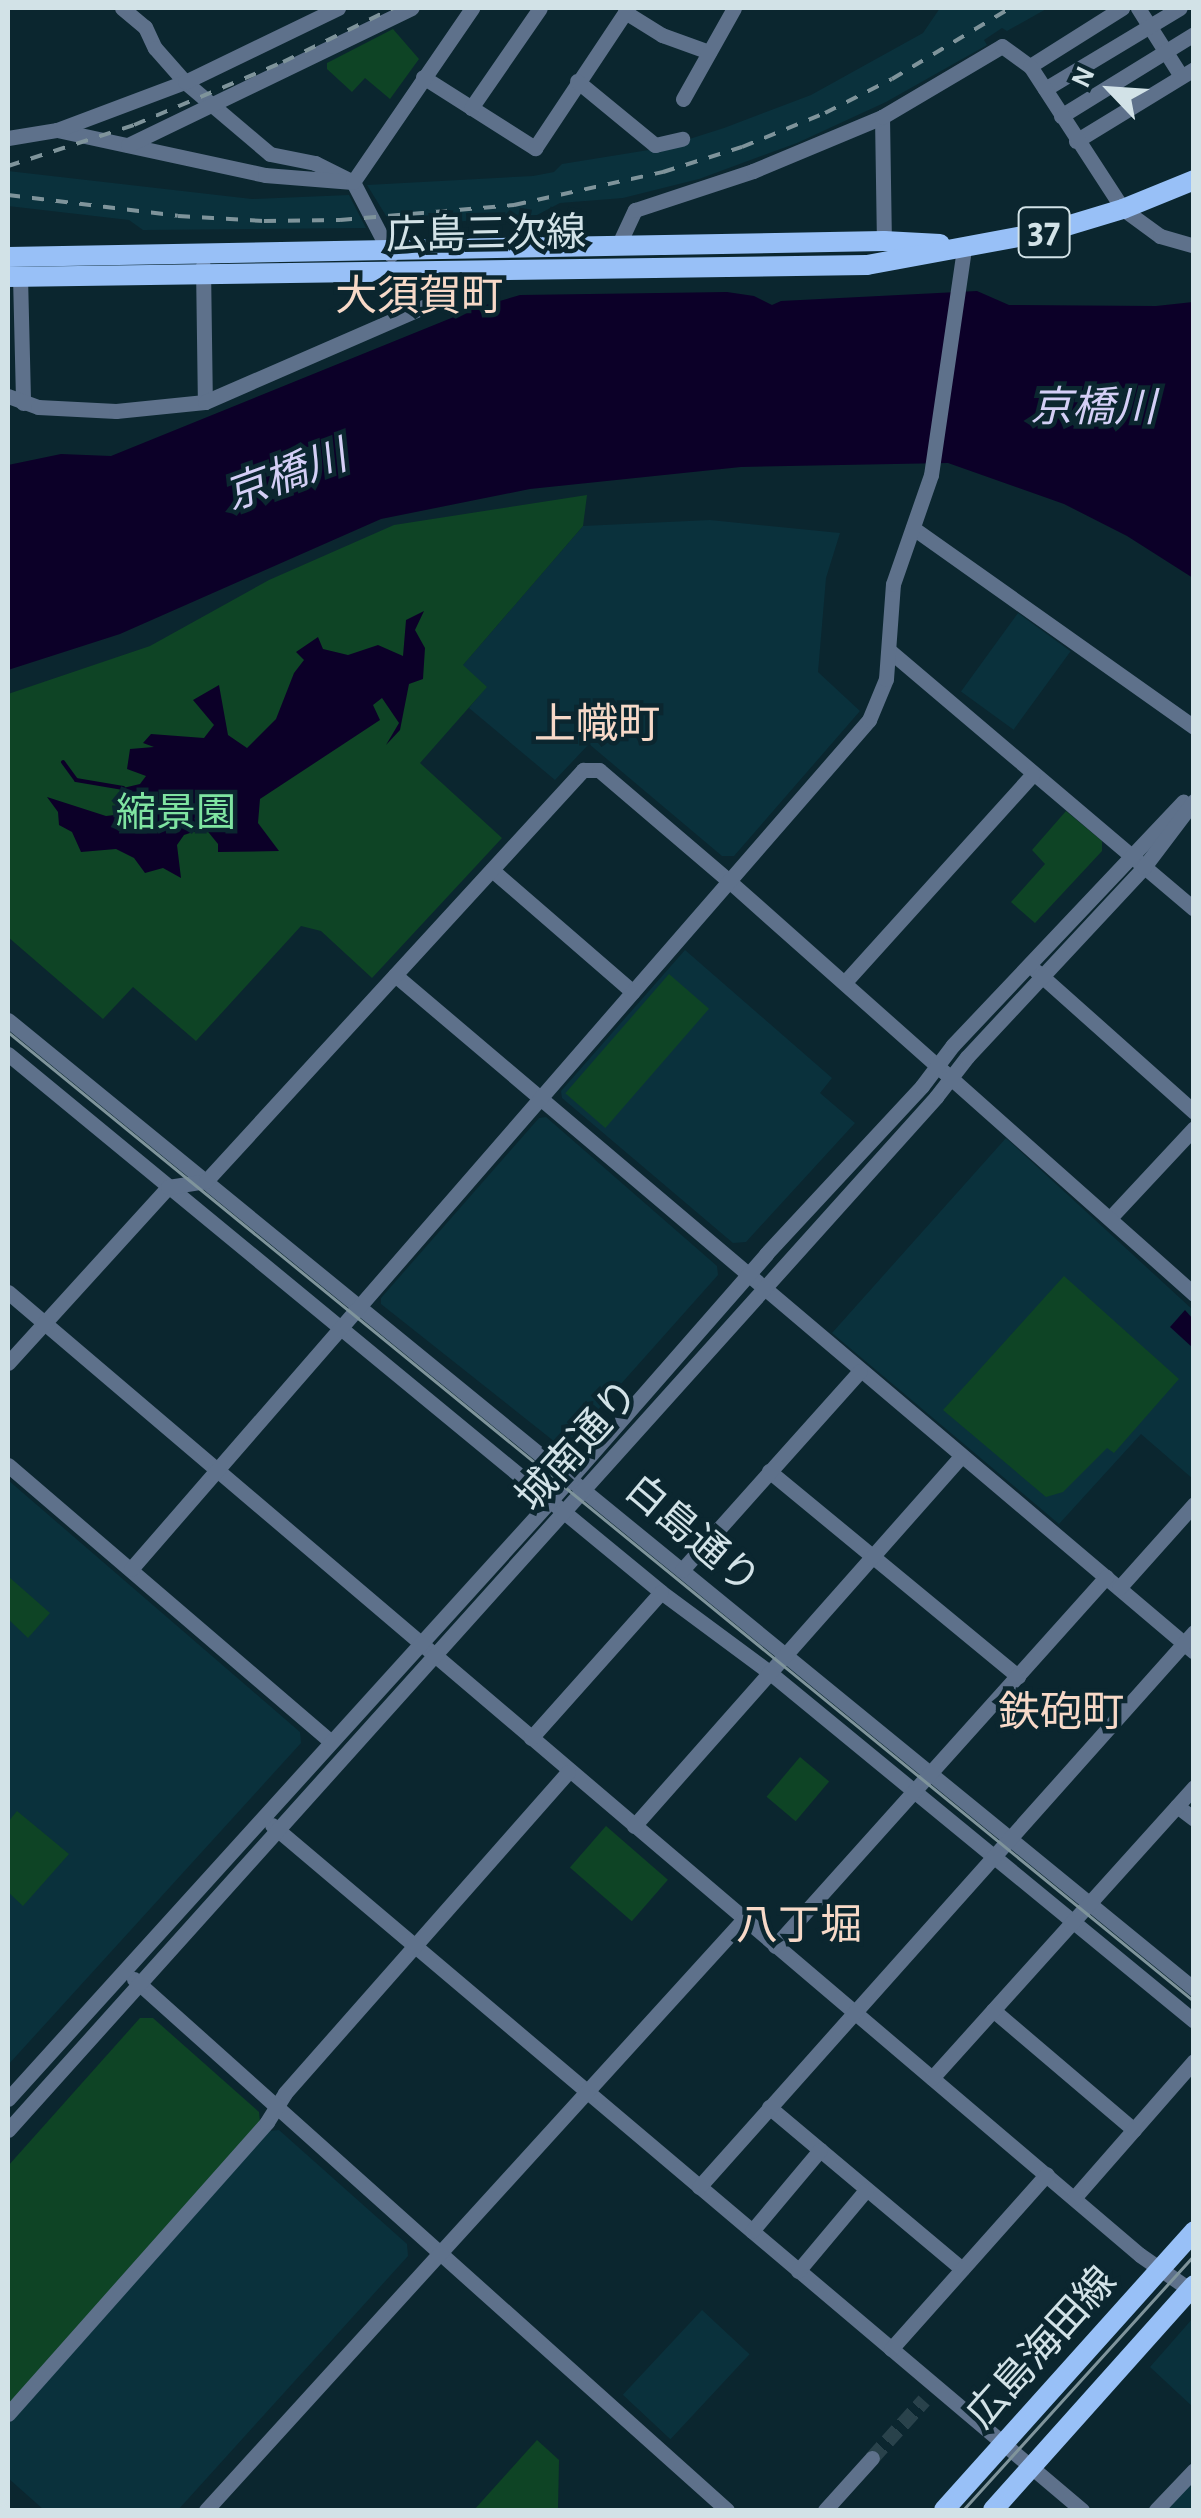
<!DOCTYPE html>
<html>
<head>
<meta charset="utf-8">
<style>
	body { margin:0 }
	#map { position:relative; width:1201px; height:2518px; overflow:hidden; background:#0b262f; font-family:"Alegreya Sans","Noto Sans JP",sans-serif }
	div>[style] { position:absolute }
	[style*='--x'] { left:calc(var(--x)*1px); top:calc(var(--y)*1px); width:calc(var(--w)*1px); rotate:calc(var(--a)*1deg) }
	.built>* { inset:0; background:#0a313c; transform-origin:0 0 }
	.green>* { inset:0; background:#0e4425; transform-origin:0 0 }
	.water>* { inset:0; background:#0c0028 }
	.stream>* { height:4px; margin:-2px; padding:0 2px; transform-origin:2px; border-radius:2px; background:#0c0028 }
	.minor-tunnel>* { height:15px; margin-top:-7.5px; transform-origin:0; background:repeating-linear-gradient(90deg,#29424b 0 15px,transparent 0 23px) }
	.minor>* { height:15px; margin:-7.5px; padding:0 7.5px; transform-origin:7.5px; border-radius:7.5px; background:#5e718b }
	.major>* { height:20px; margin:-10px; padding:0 10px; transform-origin:10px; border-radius:10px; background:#98c0f7 }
	.tram>* { height:2.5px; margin:-1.25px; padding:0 1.25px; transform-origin:1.25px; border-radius:1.25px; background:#7f949b }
	.rail>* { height:4px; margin-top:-2px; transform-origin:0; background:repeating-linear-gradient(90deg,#7f949b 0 12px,transparent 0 24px) }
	span { translate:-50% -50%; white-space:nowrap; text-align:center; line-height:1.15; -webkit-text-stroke:9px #0b262f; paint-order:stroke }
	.shield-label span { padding:2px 8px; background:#0b262f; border:2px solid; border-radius:8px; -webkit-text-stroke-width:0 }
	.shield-label { font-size:38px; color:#d2e2e7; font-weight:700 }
	.street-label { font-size:40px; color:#d2e2e7 }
	.park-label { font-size:40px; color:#7fe4a1 }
	.neighbourhood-label { font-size:42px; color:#f7d9c8 }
	.water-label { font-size:42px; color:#d4cff6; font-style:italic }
	.frame { position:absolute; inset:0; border:10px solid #d2e2e7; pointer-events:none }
	.north { position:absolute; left:1061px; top:40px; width:100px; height:100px; -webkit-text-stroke:8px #0b262f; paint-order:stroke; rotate:295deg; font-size:28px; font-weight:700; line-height:40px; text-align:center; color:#d2e2e7 }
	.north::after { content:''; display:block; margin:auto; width:35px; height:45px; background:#d2e2e7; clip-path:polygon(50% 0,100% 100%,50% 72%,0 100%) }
</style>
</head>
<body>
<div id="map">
	<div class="built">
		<div style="clip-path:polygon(940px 8px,1048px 8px,1007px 31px,1002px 28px,984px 40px,987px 45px,886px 102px,797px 143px,699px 179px,623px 198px,560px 203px,537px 215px,393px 227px,367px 185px,533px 176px,554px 172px,562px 164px,661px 148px,724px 128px,811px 95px,923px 33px)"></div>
		<div style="clip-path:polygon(8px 171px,252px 199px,349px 195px,366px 228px,143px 230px,129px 220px,8px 206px)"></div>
		<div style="clip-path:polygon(710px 520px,840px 533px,826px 578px,818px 672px,860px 711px,734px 856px,722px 856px,589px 744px,555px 780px,469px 708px,486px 687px,462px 666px,583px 526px)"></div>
		<div style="left:1018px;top:613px;width:65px;height:97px;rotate:36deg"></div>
		<div style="clip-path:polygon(685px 950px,832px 1078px,820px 1093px,855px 1123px,746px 1242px,733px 1243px,562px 1098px,561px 1091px)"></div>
		<div style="clip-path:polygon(546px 1117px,717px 1266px,718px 1275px,571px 1440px,555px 1442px,381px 1304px,381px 1298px,539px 1118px)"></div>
		<div style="clip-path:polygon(1006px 1138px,1193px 1310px,1193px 1479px,1141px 1434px,1059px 1524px,832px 1333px)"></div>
		<div style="clip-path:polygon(8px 1480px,300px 1732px,301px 1743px,8px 2065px)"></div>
		<div style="clip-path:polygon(279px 2130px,407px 2244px,408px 2256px,178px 2510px,44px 2510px,8px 2478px,8px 2424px,268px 2131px)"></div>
		<div style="left:702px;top:2310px;width:65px;height:116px;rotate:43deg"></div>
		<div style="clip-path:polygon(1193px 2318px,1193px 2407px,1150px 2367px)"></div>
		<div style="clip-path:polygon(1193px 2475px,1193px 2510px,1161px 2510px)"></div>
	</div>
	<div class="green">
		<div style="clip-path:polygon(393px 29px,419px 59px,390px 99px,365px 78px,352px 92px,327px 69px,327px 63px)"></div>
		<div style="clip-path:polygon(587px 495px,583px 526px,463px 665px,487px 687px,420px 763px,502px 838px,372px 978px,321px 931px,301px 926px,196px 1041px,133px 987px,103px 1019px,8px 937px,8px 694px,150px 646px,269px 580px,394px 525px)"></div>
		<div style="clip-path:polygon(1066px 811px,1102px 841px,1102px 851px,1035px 923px,1011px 902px,1045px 864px,1032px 850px)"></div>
		<div style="left:669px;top:974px;width:53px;height:158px;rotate:41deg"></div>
		<div style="clip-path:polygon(1064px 1276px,1179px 1379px,1114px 1453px,1107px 1448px,1063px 1492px,1046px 1497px,943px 1410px)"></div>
		<div style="clip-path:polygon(9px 1577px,50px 1613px,28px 1638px,8px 1619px)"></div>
		<div style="left:800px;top:1757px;width:38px;height:52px;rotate:40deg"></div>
		<div style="clip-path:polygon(17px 1811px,69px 1854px,23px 1906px,8px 1892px,8px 1822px)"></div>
		<div style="left:606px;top:1826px;width:82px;height:55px;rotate:41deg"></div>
		<div style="clip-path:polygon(140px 2018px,153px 2018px,259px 2112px,260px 2122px,8px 2405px,8px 2166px)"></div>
		<div style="clip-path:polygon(537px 2440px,559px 2460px,558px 2508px,474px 2510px)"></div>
	</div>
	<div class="water">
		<div style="clip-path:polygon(977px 291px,1009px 305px,1156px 306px,1193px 302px,1193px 578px,1127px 536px,1064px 504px,948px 463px,741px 467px,530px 489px,381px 519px,120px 634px,8px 670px,8px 465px,61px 454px,111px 456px,476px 308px,520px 295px,727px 292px,754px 296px,772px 305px,781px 301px)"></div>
		<div style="clip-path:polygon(424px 611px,415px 630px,425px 648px,423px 679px,409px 684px,400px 730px,386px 745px,399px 723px,382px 698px,373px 705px,380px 720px,260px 799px,258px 823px,279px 851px,218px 852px,218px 844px,205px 828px,184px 835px,177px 845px,181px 878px,163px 868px,145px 873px,134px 858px,116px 849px,81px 852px,72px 832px,59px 825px,58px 812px,47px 797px,106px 816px,140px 812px,144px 798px,123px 788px,140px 784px,146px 776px,127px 769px,130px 749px,154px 747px,143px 743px,151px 734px,204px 738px,214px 725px,193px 700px,219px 685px,228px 735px,247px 748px,276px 719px,294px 673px,304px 660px,296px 652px,318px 637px,323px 649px,348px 655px,378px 645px,403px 656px,406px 620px)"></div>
		<div style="clip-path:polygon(1185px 1310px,1193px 1319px,1193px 1348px,1170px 1327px)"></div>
	</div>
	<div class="stream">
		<div style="--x:63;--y:762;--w:22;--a:54"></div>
		<div style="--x:76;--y:780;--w:48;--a:9.7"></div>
	</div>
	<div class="minor-tunnel">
		<div style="--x:872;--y:2458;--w:78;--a:-48.1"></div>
	</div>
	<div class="minor">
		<div style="--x:122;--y:8;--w:30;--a:40"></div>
		<div style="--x:145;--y:27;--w:23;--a:65"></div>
		<div style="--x:155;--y:48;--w:45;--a:48.6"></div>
		<div style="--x:185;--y:82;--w:111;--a:40.3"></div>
		<div style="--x:270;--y:154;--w:46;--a:11.3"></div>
		<div style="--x:315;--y:163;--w:42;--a:26.6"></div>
		<div style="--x:353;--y:182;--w:82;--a:62.5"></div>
		<div style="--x:1138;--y:8;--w:80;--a:57.7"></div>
		<div style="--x:625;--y:12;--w:44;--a:31.9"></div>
		<div style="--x:662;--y:35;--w:50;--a:19.9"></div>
		<div style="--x:1030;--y:66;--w:109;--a:-32.2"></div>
		<div style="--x:423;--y:77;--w:133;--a:32.4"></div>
		<div style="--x:535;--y:148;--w:168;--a:-56.4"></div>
		<div style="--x:577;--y:81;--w:101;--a:39.4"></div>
		<div style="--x:655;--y:145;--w:28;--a:-13"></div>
		<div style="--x:1045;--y:89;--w:157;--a:-31"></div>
		<div style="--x:683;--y:99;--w:104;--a:-60.7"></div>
		<div style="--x:471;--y:108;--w:121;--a:-55.4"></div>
		<div style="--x:1061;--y:116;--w:156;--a:-31.7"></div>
		<div style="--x:882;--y:117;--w:124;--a:89.1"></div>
		<div style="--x:57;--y:130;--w:213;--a:12.2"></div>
		<div style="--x:265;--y:175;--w:88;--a:4.5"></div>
		<div style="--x:353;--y:182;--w:211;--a:-55.6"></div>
		<div style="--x:8;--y:138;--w:50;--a:-9.3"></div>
		<div style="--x:57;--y:130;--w:137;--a:-20.6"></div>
		<div style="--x:185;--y:82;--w:170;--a:-25.8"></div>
		<div style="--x:1076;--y:141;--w:138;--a:-31.4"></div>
		<div style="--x:128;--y:145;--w:315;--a:-25.8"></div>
		<div style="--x:618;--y:246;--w:40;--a:-65"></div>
		<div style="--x:635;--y:210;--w:124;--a:-18.3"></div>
		<div style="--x:753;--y:171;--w:140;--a:-22.7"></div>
		<div style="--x:882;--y:117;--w:139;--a:-30.6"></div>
		<div style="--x:1002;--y:46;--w:34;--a:36"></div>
		<div style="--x:1030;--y:66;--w:171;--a:57"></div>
		<div style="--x:1123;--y:209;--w:46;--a:36.1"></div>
		<div style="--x:1160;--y:236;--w:35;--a:16"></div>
		<div style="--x:203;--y:266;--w:136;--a:89.2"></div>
		<div style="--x:20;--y:276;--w:127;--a:88.6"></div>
		<div style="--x:8;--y:396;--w:32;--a:20"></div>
		<div style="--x:38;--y:407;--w:78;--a:2.9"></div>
		<div style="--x:116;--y:411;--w:89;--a:-5.8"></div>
		<div style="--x:205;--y:402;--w:249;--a:-23.5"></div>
		<div style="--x:433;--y:303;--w:40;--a:-55.1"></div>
		<div style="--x:913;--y:528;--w:344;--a:35.3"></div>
		<div style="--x:891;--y:652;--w:397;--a:40.3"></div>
		<div style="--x:492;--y:870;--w:186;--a:40.9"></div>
		<div style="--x:1036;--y:971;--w:212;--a:41.7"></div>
		<div style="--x:395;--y:975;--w:1047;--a:40.27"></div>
		<div style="--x:845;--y:982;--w:280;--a:-47.9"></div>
		<div style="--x:8;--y:1020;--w:1532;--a:39.25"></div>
		<div style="--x:8;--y:1054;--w:846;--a:39.48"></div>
		<div style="--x:661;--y:1592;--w:134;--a:36.5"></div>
		<div style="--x:769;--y:1672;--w:550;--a:39.39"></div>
		<div style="--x:1110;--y:1218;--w:123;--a:-47"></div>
		<div style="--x:8;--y:1292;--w:1486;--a:40.39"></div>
		<div style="--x:1140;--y:2255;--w:60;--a:34.8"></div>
		<div style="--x:8;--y:1363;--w:238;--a:-47.7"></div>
		<div style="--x:168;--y:1187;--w:38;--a:-9"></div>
		<div style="--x:206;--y:1181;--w:558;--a:-47.47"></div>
		<div style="--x:583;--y:770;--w:16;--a:0"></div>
		<div style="--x:599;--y:770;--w:171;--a:40.5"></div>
		<div style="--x:729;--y:881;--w:622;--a:41.61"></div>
		<div style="--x:8;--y:1465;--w:424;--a:40.6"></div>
		<div style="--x:769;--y:1471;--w:323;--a:39.5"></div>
		<div style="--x:131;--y:1569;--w:1125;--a:-49"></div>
		<div style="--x:869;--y:720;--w:44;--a:-67.5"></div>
		<div style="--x:886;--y:679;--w:95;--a:-85.8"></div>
		<div style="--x:893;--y:584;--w:115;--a:-70.8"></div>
		<div style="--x:931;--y:475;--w:229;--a:-81.7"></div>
		<div style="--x:682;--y:1570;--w:267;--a:-48.2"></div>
		<div style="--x:1119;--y:1588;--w:113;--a:-48.2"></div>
		<div style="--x:531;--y:1738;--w:195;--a:-48.3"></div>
		<div style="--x:1177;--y:1806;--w:21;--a:37"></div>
		<div style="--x:272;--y:1825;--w:1061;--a:40.22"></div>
		<div style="--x:634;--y:1826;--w:494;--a:-48.5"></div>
		<div style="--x:775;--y:1946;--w:496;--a:-48.1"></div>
		<div style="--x:134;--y:1979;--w:796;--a:41.84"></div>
		<div style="--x:993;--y:2010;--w:185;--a:40.4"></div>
		<div style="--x:932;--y:2078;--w:392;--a:-48"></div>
		<div style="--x:8;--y:2099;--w:808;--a:-47.81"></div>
		<div style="--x:551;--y:1500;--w:327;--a:-48.8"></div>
		<div style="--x:766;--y:1254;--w:229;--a:-47.1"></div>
		<div style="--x:922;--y:1086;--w:51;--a:-52.9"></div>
		<div style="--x:953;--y:1045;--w:335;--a:-46.6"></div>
		<div style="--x:769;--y:2107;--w:252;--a:40"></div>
		<div style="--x:8;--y:2130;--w:1389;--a:-48.06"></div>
		<div style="--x:936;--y:1097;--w:51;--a:-52.2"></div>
		<div style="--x:967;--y:1057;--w:260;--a:-47"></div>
		<div style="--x:1144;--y:867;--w:83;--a:-52.9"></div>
		<div style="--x:699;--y:2187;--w:744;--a:-48.27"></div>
		<div style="--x:1074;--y:2198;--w:182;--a:-48.8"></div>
		<div style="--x:752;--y:2231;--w:106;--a:-50"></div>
		<div style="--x:798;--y:2271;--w:106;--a:-50"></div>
		<div style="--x:891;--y:2349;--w:234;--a:-48.3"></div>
		<div style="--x:8;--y:2414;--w:390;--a:-48.4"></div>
		<div style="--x:267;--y:2122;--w:34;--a:-58"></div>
		<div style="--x:285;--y:2093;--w:428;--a:-48.6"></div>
		<div style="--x:206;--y:2510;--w:799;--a:-47.69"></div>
		<div style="--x:825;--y:2510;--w:70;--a:-47.9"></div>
		<div style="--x:1156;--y:2510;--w:55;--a:-46.5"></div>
	</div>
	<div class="major">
		<div style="--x:8;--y:257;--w:876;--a:-1.05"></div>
		<div style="--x:884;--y:241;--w:56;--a:3.1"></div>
		<div style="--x:8;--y:277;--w:859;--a:-0.8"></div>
		<div style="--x:867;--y:265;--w:186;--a:-10.5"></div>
		<div style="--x:1050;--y:231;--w:76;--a:-16.8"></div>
		<div style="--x:1123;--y:209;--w:77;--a:-22.2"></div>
		<div style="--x:944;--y:2510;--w:375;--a:-48.1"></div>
		<div style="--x:993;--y:2510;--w:302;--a:-48.2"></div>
	</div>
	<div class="tram">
		<div style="--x:8;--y:1032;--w:1532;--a:39.25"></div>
		<div style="--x:963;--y:2510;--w:344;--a:-47.8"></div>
	</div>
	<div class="rail">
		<div style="--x:8;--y:166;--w:133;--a:-18"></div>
		<div style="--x:134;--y:125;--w:162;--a:-22.9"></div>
		<div style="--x:283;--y:62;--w:123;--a:-26.1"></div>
		<div style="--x:8;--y:195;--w:171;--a:7"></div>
		<div style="--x:178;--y:216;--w:86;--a:3.3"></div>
		<div style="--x:264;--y:221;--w:76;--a:-0.8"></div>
		<div style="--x:340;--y:220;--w:175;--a:-4.9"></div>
		<div style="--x:514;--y:205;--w:153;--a:-12.5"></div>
		<div style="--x:663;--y:172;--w:83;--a:-17.6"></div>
		<div style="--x:742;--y:147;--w:90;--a:-22.3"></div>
		<div style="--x:825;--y:113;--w:75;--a:-26.9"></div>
		<div style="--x:892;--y:79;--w:138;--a:-31"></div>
	</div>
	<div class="shield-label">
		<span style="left:1044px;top:232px">37</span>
	</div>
	<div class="street-label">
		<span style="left:486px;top:235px;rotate:-1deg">広島三次線</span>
		<span style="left:578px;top:1446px;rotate:-48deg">城南通り</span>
		<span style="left:692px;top:1535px;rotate:40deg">白島通り</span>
		<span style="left:1042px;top:2348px;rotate:-48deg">広島海田線</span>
	</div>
	<div class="park-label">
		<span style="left:176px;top:814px">縮景園</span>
	</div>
	<div class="neighbourhood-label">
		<span style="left:419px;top:297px">大須賀町</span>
		<span style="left:597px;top:725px">上幟町</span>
		<span style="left:1061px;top:1713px">鉄砲町</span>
		<span style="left:799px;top:1926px">八丁堀</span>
	</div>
	<div class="water-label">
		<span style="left:1093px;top:408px">京橋川</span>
		<span style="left:286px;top:476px;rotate:-20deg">京橋川</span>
	</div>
	<div class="frame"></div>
	<div class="north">N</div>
</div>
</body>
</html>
